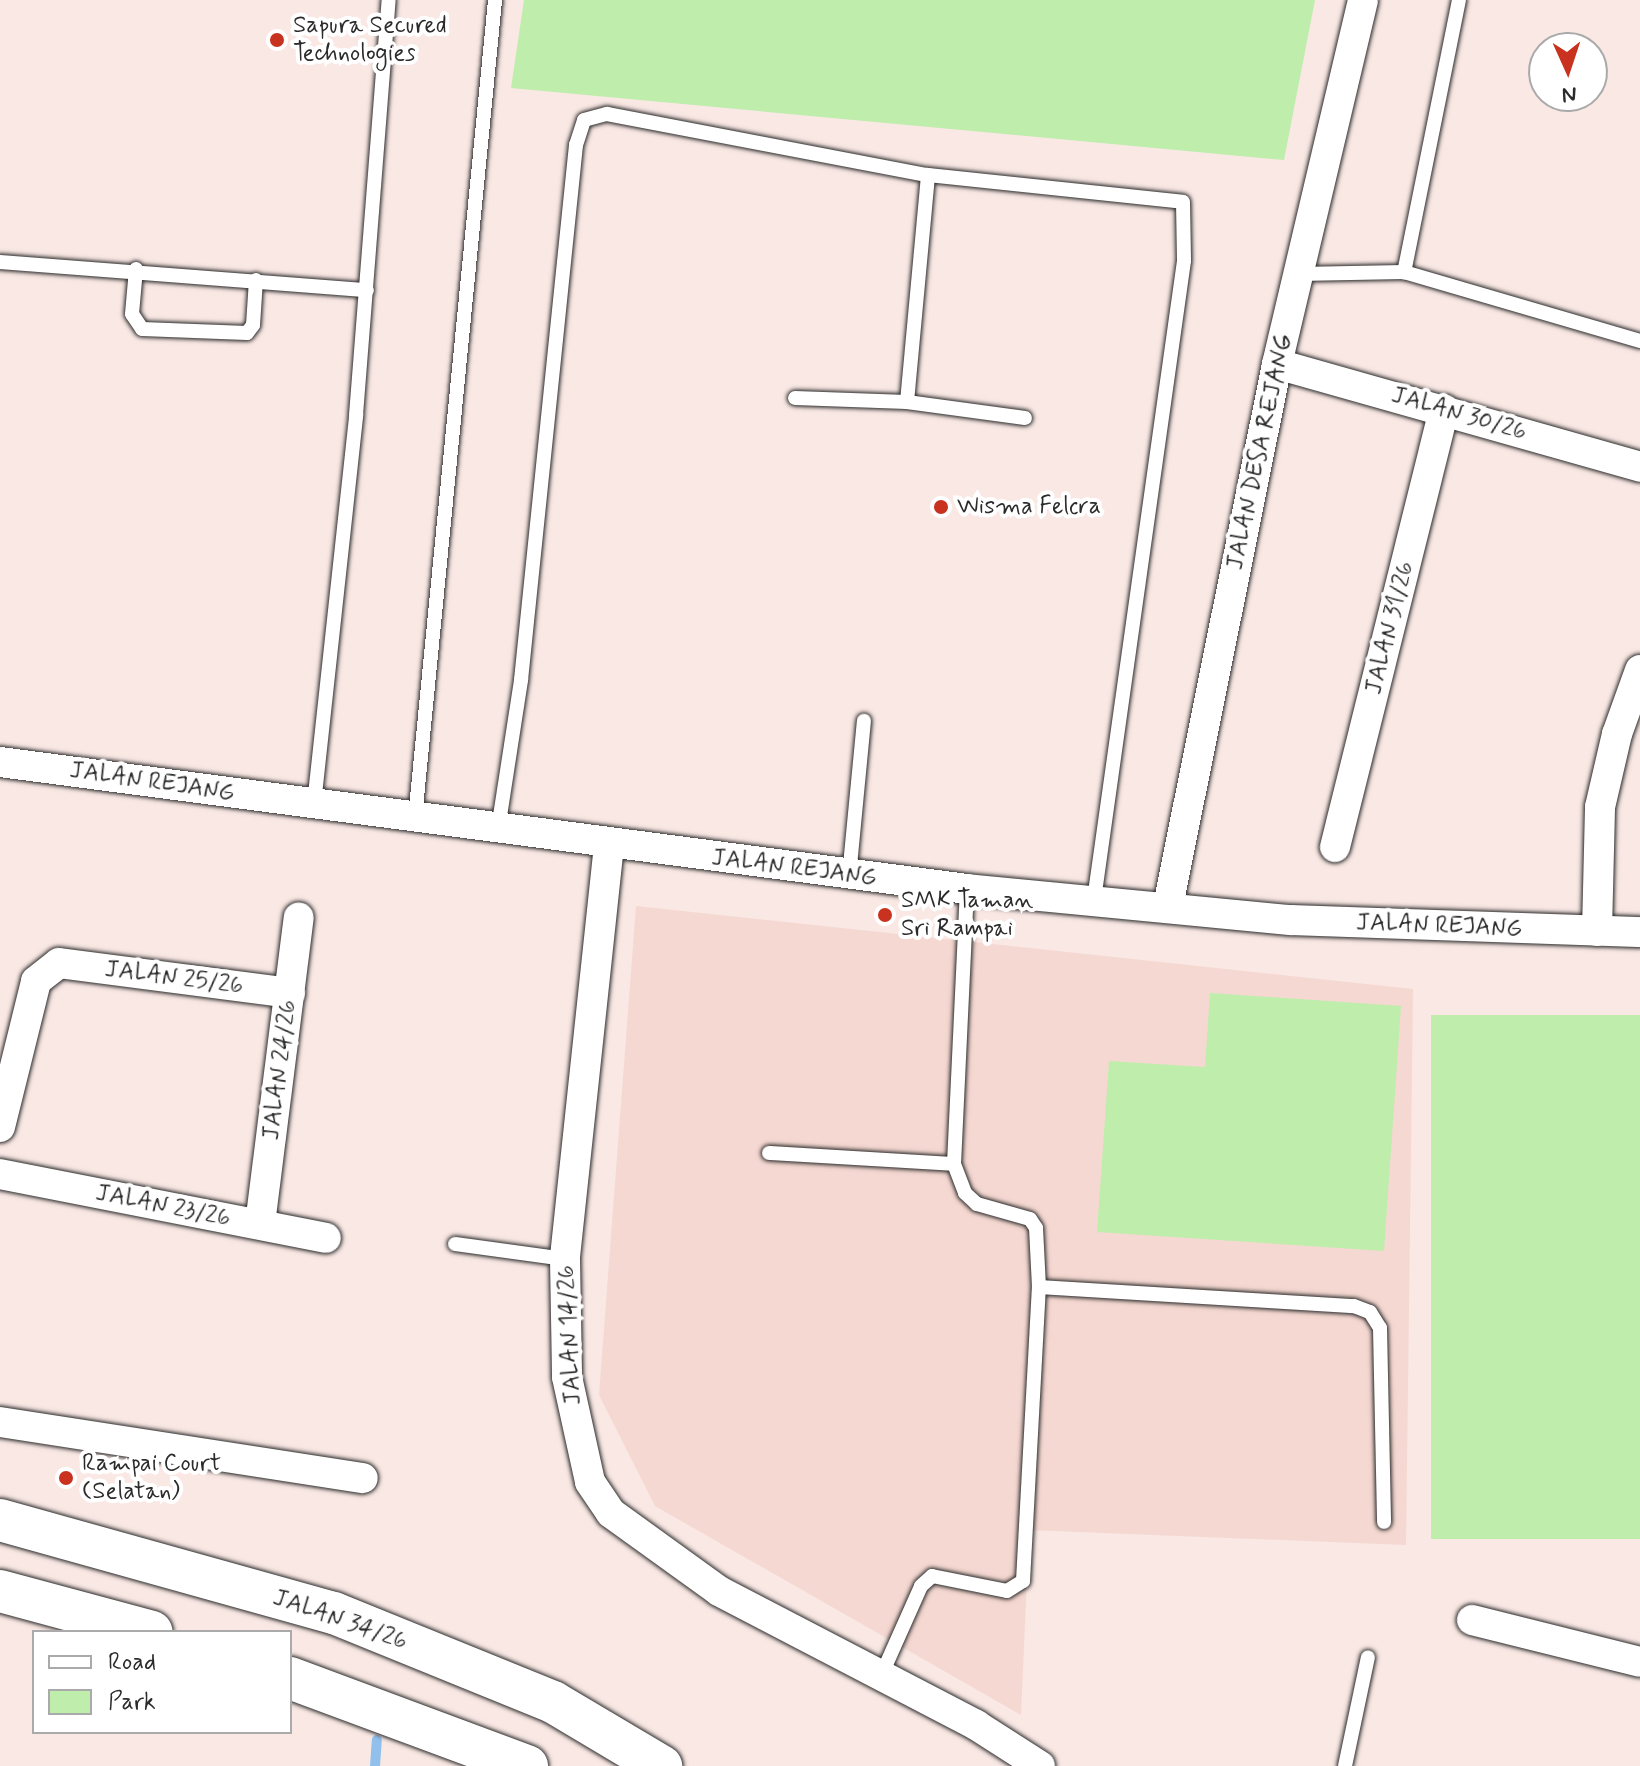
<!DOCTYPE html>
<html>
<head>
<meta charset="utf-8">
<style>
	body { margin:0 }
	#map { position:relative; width:1640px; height:1766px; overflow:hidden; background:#f9e8e4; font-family:Mynerve,sans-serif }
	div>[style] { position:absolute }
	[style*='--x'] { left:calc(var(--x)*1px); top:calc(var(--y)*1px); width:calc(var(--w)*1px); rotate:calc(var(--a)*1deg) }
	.built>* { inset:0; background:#f5d8d1 }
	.green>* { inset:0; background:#beedac; transform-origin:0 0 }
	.stream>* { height:10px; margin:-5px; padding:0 5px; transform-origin:5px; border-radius:5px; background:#91c0ec }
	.roads { filter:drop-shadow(0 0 2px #2b2b2b) drop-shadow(0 0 2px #2b2b2b) }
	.service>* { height:14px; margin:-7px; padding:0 7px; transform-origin:7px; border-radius:7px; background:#fff }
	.minor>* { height:30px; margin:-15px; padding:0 15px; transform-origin:15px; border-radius:15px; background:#fff }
	.secondary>* { height:42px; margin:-21px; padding:0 21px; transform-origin:21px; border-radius:21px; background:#fff }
	.dots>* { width:22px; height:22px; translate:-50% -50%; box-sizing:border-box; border:4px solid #fff; border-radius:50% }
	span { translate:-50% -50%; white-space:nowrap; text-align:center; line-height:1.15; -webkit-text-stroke:8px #fff; paint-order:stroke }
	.poi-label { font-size:24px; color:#2b2b2b }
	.left { translate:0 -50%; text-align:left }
	.street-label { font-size:24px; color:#2b2b2b }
	.legend { position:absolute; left:32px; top:1630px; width:260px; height:104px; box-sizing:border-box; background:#fff; border:2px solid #aaa; margin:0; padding:10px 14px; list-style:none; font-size:24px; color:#2b2b2b }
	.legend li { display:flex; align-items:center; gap:16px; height:40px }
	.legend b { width:40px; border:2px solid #aaa }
	.north { position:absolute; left:1528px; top:32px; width:80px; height:80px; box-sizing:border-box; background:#fff; border:2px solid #aaa; border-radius:50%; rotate:177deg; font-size:22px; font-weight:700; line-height:32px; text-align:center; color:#2b2b2b }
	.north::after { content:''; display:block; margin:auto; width:28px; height:36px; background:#c8321e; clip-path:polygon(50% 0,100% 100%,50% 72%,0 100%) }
</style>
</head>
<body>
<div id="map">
	<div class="built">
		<div style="clip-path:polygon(636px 906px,1413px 989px,1406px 1545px,1029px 1530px,1021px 1715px,655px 1506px,599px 1395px)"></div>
	</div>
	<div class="green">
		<div style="clip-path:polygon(524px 0,1315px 0,1284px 160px,511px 88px)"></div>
		<div style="clip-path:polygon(1210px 993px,1401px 1006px,1384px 1251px,1097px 1232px,1109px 1061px,1205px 1067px)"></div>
		<div style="left:1431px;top:1015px;width:209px;height:524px"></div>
	</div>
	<div class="stream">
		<div style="--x:375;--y:1766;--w:26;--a:-86"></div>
	</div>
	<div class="roads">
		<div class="service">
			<div style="--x:1459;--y:0;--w:278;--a:101.4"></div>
			<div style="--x:1404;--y:272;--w:246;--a:16.3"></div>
			<div style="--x:0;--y:262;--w:368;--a:4.4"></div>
			<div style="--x:136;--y:269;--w:45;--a:95.1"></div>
			<div style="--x:132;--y:314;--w:18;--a:56"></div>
			<div style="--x:142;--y:329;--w:105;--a:2.2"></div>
			<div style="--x:247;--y:333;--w:10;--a:-53"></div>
			<div style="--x:253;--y:325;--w:45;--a:-86.2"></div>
			<div style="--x:1298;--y:274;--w:106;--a:-1.1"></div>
			<div style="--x:795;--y:398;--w:112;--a:2"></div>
			<div style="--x:907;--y:402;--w:119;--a:7.7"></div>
			<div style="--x:907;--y:402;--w:228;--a:-84.7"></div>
			<div style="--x:314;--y:804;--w:391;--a:-83.8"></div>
			<div style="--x:356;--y:415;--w:416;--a:-85.5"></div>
			<div style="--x:415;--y:818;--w:822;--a:-84.41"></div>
			<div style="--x:498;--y:829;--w:151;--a:-81.2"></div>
			<div style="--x:521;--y:680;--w:538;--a:-84.13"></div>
			<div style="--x:576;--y:145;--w:26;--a:-72"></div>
			<div style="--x:584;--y:120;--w:24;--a:-15"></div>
			<div style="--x:607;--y:114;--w:327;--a:10.8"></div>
			<div style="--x:928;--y:175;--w:256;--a:6"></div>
			<div style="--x:1183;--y:202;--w:59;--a:89"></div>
			<div style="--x:1184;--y:261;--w:645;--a:98.02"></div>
			<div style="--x:849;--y:876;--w:156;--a:-84.5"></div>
			<div style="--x:769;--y:1153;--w:185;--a:3.4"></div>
			<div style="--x:954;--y:1164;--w:275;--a:-87.3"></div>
			<div style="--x:954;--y:1164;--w:31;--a:69"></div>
			<div style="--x:965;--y:1193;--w:16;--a:43"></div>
			<div style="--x:977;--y:1204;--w:55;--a:15.8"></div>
			<div style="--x:1030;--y:1219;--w:11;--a:56"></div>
			<div style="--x:1036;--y:1228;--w:59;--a:87.1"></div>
			<div style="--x:1039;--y:1287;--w:316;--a:3.5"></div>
			<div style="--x:1354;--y:1306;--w:17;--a:21"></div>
			<div style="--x:1370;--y:1312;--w:19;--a:58"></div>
			<div style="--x:1380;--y:1328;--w:194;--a:88.8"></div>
			<div style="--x:455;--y:1244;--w:111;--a:7.8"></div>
			<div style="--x:881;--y:1676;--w:98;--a:-66"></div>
			<div style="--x:921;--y:1586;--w:15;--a:-42"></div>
			<div style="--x:932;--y:1576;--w:76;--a:11.3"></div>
			<div style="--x:1007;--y:1591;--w:19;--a:-32"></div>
			<div style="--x:1023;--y:1581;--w:294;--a:-86.9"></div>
			<div style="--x:1345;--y:1766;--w:111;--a:-78.1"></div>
		</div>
		<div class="minor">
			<div style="--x:1277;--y:364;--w:377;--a:15.8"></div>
			<div style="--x:0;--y:762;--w:975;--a:7.48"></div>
			<div style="--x:967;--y:889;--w:325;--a:5.5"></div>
			<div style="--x:1291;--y:920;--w:349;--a:2"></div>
			<div style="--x:609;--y:845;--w:416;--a:96.1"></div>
			<div style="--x:565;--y:1259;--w:118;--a:89"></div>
			<div style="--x:567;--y:1377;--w:107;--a:77.6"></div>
			<div style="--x:590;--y:1482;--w:37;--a:56"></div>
			<div style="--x:611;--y:1513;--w:133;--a:35.8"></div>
			<div style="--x:719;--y:1591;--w:290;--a:27.5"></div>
			<div style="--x:976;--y:1725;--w:76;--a:32.6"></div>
			<div style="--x:1335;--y:847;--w:451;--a:-76"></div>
			<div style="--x:1168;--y:906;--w:553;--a:-78.63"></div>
			<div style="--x:1277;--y:364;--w:374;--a:-76.7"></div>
			<div style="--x:1597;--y:931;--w:124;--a:-88.6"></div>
			<div style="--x:1600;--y:807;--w:75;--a:-76.9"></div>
			<div style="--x:1617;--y:734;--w:68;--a:-70.2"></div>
			<div style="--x:0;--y:1127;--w:150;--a:-76.1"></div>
			<div style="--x:36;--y:981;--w:29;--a:-38"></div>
			<div style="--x:59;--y:963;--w:233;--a:7.4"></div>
			<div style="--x:0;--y:1174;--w:332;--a:11.1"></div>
			<div style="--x:260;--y:1224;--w:309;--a:-82.8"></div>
			<div style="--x:0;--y:1422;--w:367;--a:8.8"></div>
			<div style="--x:1472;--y:1620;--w:173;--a:14"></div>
		</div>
		<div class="secondary">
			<div style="--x:0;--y:1520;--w:347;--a:15.6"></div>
			<div style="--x:334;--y:1613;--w:236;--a:22.1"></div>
			<div style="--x:553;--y:1702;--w:126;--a:30.7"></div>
			<div style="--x:0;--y:1591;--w:157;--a:15.1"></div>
			<div style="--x:290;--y:1678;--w:253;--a:20.4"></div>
		</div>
	</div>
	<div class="dots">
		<div style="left:277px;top:40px;background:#c8321e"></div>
		<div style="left:941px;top:507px;background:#c8321e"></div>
		<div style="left:885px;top:915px;background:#c8321e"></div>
		<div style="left:66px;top:1478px;background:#c8321e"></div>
	</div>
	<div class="poi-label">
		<span class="left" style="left:293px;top:40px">Sapura Secured<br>Technologies</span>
		<span class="left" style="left:957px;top:507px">Wisma Felcra</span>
		<span class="left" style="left:901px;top:915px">SMK Taman<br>Sri Rampai</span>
		<span class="left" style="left:82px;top:1478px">Rampai Court<br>(Selatan)</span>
	</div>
	<div class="street-label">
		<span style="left:1459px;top:414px;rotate:16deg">JALAN 30/26</span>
		<span style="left:1260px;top:452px;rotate:-78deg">JALAN DESA REJANG</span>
		<span style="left:1390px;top:628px;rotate:-76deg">JALAN 31/26</span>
		<span style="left:152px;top:782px;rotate:8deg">JALAN REJANG</span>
		<span style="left:794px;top:868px;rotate:7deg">JALAN REJANG</span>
		<span style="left:1439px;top:926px;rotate:2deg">JALAN REJANG</span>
		<span style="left:174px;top:978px;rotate:7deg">JALAN 25/26</span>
		<span style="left:280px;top:1070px;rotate:-83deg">JALAN 24/26</span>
		<span style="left:163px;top:1206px;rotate:11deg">JALAN 23/26</span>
		<span style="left:570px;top:1335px;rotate:-93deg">JALAN 14/26</span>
		<span style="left:340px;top:1620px;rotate:19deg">JALAN 34/26</span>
	</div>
	<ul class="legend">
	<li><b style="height:10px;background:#fff"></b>Road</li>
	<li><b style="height:22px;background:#beedac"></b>Park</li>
	</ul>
	<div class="north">N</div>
</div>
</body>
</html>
